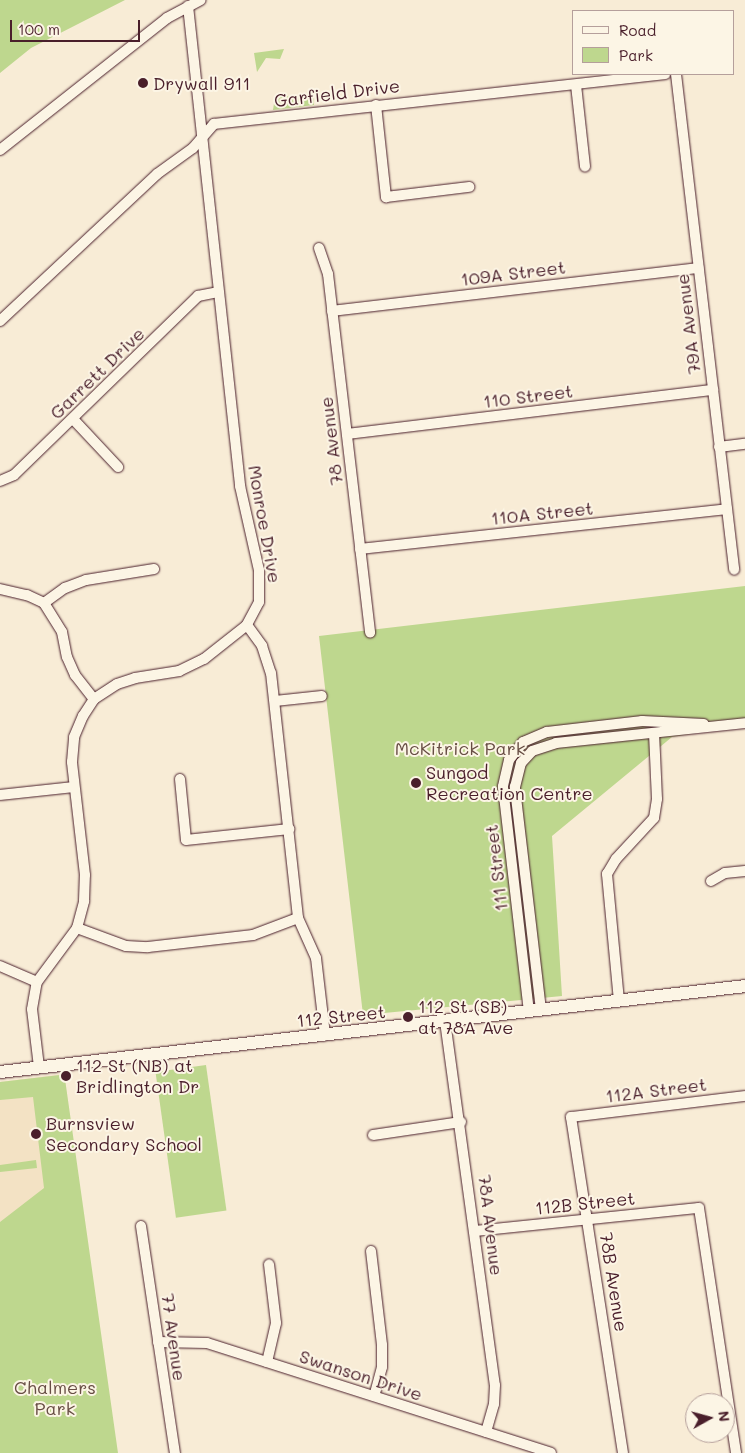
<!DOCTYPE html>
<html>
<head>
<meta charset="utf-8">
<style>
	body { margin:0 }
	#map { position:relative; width:745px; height:1453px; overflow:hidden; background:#f8ecd6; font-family:Mali,sans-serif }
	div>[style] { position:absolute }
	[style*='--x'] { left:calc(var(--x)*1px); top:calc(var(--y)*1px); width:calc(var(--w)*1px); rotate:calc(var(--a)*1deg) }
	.built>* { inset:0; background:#f3e2c4 }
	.green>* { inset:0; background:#bed78e; transform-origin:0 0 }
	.roads { filter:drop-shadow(0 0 1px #4a1f2b) drop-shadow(0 0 1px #4a1f2b) }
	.minor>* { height:10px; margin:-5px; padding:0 5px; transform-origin:5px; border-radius:5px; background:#fcf5e5 }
	.tertiary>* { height:12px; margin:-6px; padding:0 6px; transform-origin:6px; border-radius:6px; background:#fcf5e5 }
	.dots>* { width:14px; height:14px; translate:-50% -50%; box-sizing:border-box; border:2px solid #fcf5e5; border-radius:50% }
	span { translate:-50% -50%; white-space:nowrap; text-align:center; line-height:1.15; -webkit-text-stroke:4px #fcf5e5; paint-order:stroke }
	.poi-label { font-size:18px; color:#4a1f2b }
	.left { translate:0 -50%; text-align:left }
	.street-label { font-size:18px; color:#4a1f2b }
	.park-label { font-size:18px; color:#674d44 }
	.legend { position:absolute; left:572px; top:10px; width:162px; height:65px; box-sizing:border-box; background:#fcf5e5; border:1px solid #b59f9b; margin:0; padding:6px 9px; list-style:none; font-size:15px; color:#4a1f2b }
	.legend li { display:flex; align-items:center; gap:10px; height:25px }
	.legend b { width:25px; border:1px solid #b59f9b }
	.north { position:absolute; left:685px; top:1393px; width:50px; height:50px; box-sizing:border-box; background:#fcf5e5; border:1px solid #b59f9b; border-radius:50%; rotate:83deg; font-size:14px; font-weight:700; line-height:20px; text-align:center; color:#4a1f2b }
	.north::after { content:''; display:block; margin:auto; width:18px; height:22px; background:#4a1f2b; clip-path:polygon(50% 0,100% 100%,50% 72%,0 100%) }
	.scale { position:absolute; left:10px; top:20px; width:130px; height:22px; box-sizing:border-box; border:2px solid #4a1f2b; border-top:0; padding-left:6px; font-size:15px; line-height:18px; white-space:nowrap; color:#4a1f2b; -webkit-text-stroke:4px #fcf5e5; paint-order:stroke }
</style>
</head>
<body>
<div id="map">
	<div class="built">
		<div style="clip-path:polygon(64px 1074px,79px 1186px,0 1228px,0 1082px)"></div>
	</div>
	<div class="green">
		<div style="clip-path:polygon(0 0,125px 0,31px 48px,0 73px)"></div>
		<div style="clip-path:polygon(284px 49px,280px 59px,266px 58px,257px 72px,254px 53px)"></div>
		<div style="clip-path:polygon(313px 94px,314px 105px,273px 110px,275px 97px)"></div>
		<div style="clip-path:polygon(745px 586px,745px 725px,672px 737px,552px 836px,562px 996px,363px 1015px,319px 636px)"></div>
		<div style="left:206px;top:1065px;width:147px;height:51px;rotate:82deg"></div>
		<div style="clip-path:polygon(60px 1075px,65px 1079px,118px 1453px,0 1453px,0 1222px,44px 1188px,33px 1097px,0 1100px,0 1082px)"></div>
		<div style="clip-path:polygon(36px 1160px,37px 1168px,0 1172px,0 1165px)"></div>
	</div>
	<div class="roads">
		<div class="minor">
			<div style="--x:188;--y:6;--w:483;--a:83.8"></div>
			<div style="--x:240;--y:486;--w:86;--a:77.3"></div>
			<div style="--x:259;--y:570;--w:32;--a:90"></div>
			<div style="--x:259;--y:602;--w:26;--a:118"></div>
			<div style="--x:247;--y:625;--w:26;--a:54"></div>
			<div style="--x:262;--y:646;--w:28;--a:72"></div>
			<div style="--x:271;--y:673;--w:246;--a:83.7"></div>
			<div style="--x:298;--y:918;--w:44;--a:65.8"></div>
			<div style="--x:316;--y:958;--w:78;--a:83.3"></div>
			<div style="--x:676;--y:74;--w:499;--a:83.3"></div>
			<div style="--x:576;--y:85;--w:82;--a:83.7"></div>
			<div style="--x:376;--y:105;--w:93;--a:83.8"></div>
			<div style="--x:386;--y:197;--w:84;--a:-6.9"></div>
			<div style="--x:0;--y:150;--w:213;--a:-38.3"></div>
			<div style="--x:167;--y:18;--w:38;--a:-28"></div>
			<div style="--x:319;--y:248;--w:28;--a:71"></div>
			<div style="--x:328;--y:274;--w:361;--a:83.3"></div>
			<div style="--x:332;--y:311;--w:369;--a:-6.7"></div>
			<div style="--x:0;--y:321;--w:215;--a:-43.1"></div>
			<div style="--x:157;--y:174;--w:44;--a:-35.8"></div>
			<div style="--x:193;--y:148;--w:32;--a:-49"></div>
			<div style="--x:214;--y:124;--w:454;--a:-6.3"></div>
			<div style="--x:73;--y:419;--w:66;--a:46.8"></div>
			<div style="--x:347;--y:434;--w:369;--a:-6.9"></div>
			<div style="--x:719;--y:447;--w:26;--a:-7"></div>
			<div style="--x:0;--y:481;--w:15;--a:-23"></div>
			<div style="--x:14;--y:475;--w:257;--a:-44.2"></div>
			<div style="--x:198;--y:296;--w:20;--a:-11"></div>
			<div style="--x:360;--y:549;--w:369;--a:-6.2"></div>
			<div style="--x:0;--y:589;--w:28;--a:13"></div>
			<div style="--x:27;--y:595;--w:19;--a:25"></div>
			<div style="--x:44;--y:603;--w:34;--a:58"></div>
			<div style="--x:62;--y:632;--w:25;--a:79"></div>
			<div style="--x:67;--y:657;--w:20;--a:66"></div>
			<div style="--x:75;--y:675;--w:31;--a:52"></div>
			<div style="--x:44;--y:603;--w:26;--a:-36"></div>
			<div style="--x:65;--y:588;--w:22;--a:-21"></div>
			<div style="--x:86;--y:580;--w:69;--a:-9.2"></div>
			<div style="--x:275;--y:701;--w:47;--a:-6.1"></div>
			<div style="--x:180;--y:779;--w:61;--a:84.4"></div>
			<div style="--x:186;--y:840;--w:104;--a:-6.1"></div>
			<div style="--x:0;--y:795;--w:74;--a:-6.2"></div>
			<div style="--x:711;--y:881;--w:16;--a:-30"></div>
			<div style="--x:725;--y:873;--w:20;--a:-6"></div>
			<div style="--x:77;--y:928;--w:52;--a:20.2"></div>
			<div style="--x:126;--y:946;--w:22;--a:3"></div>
			<div style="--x:148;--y:947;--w:106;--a:-6.5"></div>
			<div style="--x:253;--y:935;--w:48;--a:-20.7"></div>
			<div style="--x:0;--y:966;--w:40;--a:23.4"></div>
			<div style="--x:619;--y:1001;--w:128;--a:-95.4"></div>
			<div style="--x:607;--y:874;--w:17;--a:-59"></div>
			<div style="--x:616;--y:859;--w:56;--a:-47.2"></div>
			<div style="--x:654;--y:818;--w:19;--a:-81"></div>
			<div style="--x:657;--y:799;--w:66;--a:-92.6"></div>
			<div style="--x:541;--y:1010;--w:225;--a:-96.7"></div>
			<div style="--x:515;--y:787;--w:25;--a:-76"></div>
			<div style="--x:521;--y:763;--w:16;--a:-47"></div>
			<div style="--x:532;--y:751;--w:25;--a:-18"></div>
			<div style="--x:556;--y:743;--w:190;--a:-6"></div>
			<div style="--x:529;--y:1012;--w:227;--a:-96.6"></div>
			<div style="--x:503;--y:786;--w:27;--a:-77"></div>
			<div style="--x:509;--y:760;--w:23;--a:-52"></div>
			<div style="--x:523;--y:742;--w:26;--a:-23"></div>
			<div style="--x:547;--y:732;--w:96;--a:-6.6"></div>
			<div style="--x:642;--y:721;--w:62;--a:2.8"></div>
			<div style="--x:445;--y:1021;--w:367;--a:82.2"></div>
			<div style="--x:495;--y:1385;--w:19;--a:93"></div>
			<div style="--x:494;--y:1404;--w:29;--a:106"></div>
			<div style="--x:39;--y:1067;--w:58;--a:-96.9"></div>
			<div style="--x:32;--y:1009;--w:27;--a:-80"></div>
			<div style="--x:37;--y:982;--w:67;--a:-53.5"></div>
			<div style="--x:77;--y:928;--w:28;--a:-75"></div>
			<div style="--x:84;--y:901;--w:26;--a:-88"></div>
			<div style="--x:85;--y:875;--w:114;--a:-96.6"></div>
			<div style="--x:72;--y:762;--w:25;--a:-85"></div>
			<div style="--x:74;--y:737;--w:23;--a:-67"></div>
			<div style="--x:83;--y:716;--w:20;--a:-57"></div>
			<div style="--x:94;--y:699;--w:27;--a:-33"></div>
			<div style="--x:117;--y:684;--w:19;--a:-18"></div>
			<div style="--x:135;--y:678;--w:45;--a:-9"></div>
			<div style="--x:179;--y:671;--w:28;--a:-26"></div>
			<div style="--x:204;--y:659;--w:55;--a:-38.3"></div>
			<div style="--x:373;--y:1135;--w:89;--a:-8.4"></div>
			<div style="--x:141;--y:1226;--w:230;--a:81.5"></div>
			<div style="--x:475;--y:1231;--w:225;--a:-5.9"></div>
			<div style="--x:699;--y:1208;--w:248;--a:81.4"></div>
			<div style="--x:371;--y:1251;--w:95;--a:83.3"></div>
			<div style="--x:382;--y:1345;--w:22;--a:90"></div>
			<div style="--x:382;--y:1367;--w:30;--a:105"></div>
			<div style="--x:158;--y:1342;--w:49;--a:1.2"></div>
			<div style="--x:207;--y:1343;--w:361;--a:17.7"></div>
			<div style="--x:267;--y:1362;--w:40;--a:-77"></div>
			<div style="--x:276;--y:1323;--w:59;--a:-96.8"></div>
			<div style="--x:623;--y:1453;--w:340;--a:-98.8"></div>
			<div style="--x:571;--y:1117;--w:175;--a:-6.9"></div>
		</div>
		<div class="tertiary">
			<div style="--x:0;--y:1072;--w:750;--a:-6.58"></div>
		</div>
	</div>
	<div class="dots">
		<div style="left:143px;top:83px;background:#4a1f2b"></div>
		<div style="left:416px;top:783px;background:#4a1f2b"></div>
		<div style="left:408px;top:1017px;background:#4a1f2b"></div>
		<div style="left:66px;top:1076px;background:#4a1f2b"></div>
		<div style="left:36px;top:1134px;background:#4a1f2b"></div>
	</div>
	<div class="poi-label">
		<span class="left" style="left:153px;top:83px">Drywall 911</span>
		<span class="left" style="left:426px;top:783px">Sungod<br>Recreation Centre</span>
		<span class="left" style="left:418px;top:1017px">112 St (SB)<br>at 78A Ave</span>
		<span class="left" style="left:76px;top:1076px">112 St (NB) at<br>Bridlington Dr</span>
		<span class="left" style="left:46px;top:1134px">Burnsview<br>Secondary School</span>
	</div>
	<div class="street-label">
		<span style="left:337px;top:93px;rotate:-7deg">Garfield Drive</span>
		<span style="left:513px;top:273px;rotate:-7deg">109A Street</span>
		<span style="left:688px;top:324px;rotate:-97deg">79A Avenue</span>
		<span style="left:97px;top:373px;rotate:-44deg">Garrett Drive</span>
		<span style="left:528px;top:396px;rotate:-7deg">110 Street</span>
		<span style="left:331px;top:441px;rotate:-97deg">78 Avenue</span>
		<span style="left:542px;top:513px;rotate:-6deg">110A Street</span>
		<span style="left:265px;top:524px;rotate:80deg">Monroe Drive</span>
		<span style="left:496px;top:868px;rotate:-97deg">111 Street</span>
		<span style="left:341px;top:1016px;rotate:-6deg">112 Street</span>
		<span style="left:656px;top:1090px;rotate:-7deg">112A Street</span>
		<span style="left:585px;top:1203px;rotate:-6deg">112B Street</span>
		<span style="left:491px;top:1225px;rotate:83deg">78A Avenue</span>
		<span style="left:614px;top:1282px;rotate:81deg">78B Avenue</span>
		<span style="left:174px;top:1337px;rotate:82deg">77 Avenue</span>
		<span style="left:361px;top:1375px;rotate:18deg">Swanson Drive</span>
	</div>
	<div class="park-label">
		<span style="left:460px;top:748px">McKitrick Park</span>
		<span style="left:55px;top:1398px">Chalmers<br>Park</span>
	</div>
	<ul class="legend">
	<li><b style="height:6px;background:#fcf5e5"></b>Road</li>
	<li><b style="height:14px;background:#bed78e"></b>Park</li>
	</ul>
	<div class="north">N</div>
	<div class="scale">100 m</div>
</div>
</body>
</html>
